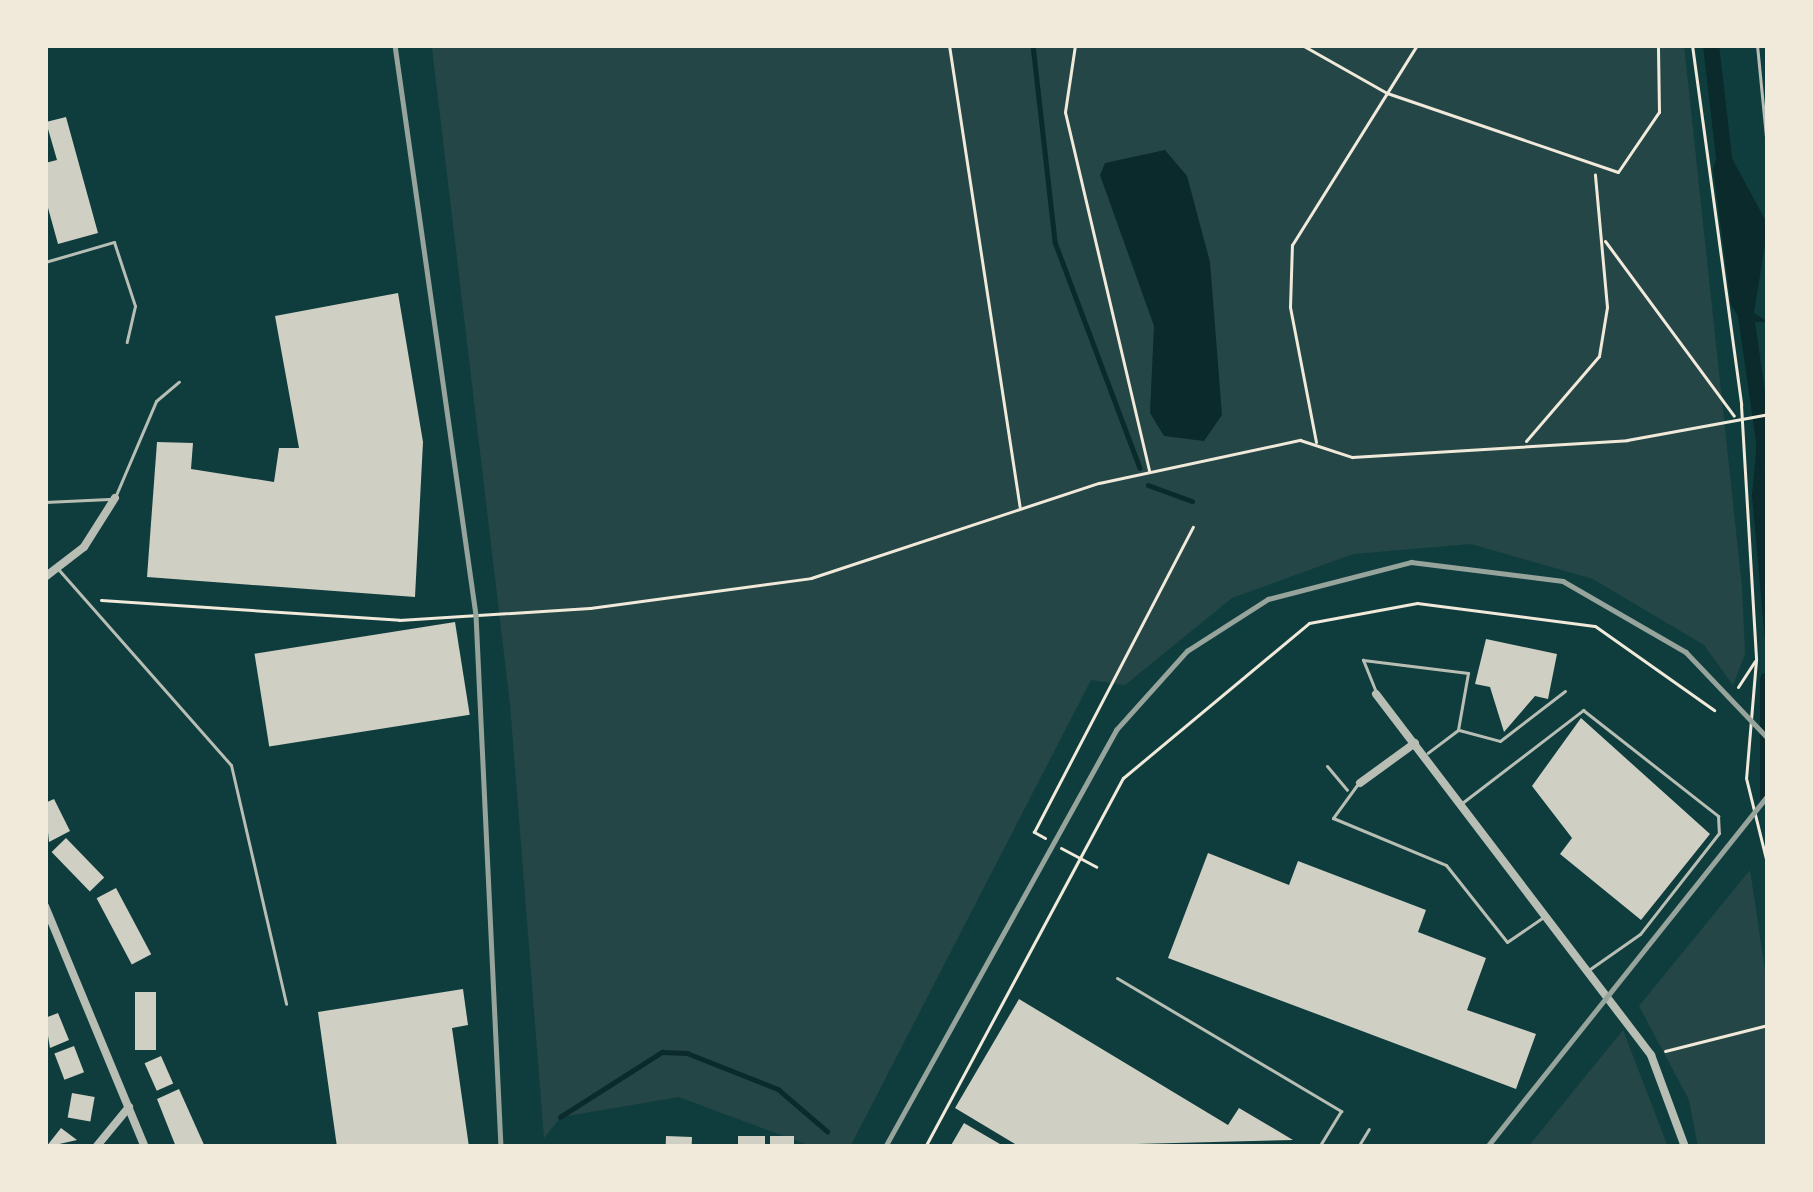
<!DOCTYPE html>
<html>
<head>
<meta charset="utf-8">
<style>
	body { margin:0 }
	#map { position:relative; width:1813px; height:1192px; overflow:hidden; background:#0f3d3e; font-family:"Golos Text",sans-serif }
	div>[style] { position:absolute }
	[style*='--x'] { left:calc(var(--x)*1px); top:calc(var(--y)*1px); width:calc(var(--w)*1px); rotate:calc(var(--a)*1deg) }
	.green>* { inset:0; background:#244646 }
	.water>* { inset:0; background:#0a2a2b }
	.stream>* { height:4.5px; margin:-2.25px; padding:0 2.25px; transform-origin:2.25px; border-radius:2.25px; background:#0a2a2b }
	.canal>* { height:16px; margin:-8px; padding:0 8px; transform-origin:8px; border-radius:8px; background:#0a2a2b }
	.building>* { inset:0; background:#cfcfc3; transform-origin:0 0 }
	.path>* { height:3px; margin:-1.5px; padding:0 1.5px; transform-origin:1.5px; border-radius:1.5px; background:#f1e9da }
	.service>* { height:3px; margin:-1.5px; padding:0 1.5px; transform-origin:1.5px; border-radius:1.5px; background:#b8beb3 }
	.minor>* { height:8px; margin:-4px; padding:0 4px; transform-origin:4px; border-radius:4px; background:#b8beb3 }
	.rail>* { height:4.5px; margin:-2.25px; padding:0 2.25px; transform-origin:2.25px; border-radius:2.25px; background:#97a49c }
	span { translate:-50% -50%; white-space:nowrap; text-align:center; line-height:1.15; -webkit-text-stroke:9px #f1e9da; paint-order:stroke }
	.frame { position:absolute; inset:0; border:48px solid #f1e9da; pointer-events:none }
</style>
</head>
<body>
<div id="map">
	<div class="green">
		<div style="clip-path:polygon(1684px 45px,1742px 587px,1745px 654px,1733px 685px,1704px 645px,1593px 579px,1471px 544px,1353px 554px,1232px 598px,1125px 685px,1091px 680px,850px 1147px,813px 1147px,679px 1097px,561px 1117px,544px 1138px,510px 704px,432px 48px)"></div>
		<div style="clip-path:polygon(1750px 870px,1768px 990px,1768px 1147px,1698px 1147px,1689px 1100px,1639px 1006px)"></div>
		<div style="clip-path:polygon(1623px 1030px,1668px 1147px,1528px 1147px)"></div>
	</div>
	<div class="water">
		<div style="clip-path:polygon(1722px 140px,1768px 225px,1754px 313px,1768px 322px,1742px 322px,1731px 305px,1713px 169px)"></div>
		<div style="clip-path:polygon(1165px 150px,1187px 176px,1210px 262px,1222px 415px,1204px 441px,1164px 436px,1150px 413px,1154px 326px,1100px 175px,1105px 163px)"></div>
		<div style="clip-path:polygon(1760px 407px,1768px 424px,1768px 676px,1752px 495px)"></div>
	</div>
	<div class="stream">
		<div style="--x:1033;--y:45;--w:198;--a:83.6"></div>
		<div style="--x:1055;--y:242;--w:241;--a:69.4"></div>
		<div style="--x:1148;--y:485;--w:47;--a:20"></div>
		<div style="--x:560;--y:1117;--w:121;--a:-32.5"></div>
		<div style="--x:662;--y:1052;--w:25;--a:2"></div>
		<div style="--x:687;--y:1053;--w:98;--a:21.6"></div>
		<div style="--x:778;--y:1089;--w:65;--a:40.6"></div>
	</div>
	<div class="canal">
		<div style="--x:1711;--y:45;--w:114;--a:83.4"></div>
		<div style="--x:1744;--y:302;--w:168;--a:81.8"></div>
		<div style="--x:1768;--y:680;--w:117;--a:90"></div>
	</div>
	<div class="building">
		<div style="clip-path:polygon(66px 117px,98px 233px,58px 244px,45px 197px,45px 163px,57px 160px,46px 122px)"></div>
		<div style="clip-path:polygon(398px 293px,423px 442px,415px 597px,147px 577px,157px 442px,193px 443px,191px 469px,274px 482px,279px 448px,299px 448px,275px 316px)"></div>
		<div style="left:455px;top:622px;width:94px;height:203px;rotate:81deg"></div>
		<div style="clip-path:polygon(1486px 639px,1557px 654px,1548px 699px,1535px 696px,1504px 732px,1490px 687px,1475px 684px)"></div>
		<div style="clip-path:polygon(1581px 718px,1710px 834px,1641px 920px,1560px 854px,1572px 838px,1532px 786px)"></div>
		<div style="clip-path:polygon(54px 799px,70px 831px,49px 842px,45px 803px)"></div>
		<div style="left:66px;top:838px;width:55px;height:20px;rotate:46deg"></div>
		<div style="clip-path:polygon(1208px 853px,1289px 885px,1298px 861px,1426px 910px,1418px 932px,1486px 958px,1467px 1010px,1536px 1034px,1516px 1089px,1168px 958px)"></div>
		<div style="left:116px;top:888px;width:75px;height:22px;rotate:62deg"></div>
		<div style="clip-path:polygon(463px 989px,468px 1025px,452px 1028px,469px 1147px,337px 1147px,318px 1012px)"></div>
		<div style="left:135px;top:992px;width:21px;height:58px"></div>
		<div style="clip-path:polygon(1019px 999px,1228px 1125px,1239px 1108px,1293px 1140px,1020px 1147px,955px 1108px)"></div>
		<div style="clip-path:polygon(58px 1013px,69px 1040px,50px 1048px,45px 1018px)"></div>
		<div style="left:74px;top:1046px;width:28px;height:21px;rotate:69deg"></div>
		<div style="left:161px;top:1056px;width:30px;height:18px;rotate:66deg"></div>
		<div style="clip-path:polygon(179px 1089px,205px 1147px,176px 1147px,157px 1099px)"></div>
		<div style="left:72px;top:1093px;width:23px;height:25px;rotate:10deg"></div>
		<div style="clip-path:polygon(964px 1123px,1005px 1147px,950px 1147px)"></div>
		<div style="clip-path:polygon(61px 1128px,77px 1140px,46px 1147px)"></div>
		<div style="left:666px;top:1136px;width:26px;height:11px;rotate:2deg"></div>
		<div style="left:765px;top:1136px;width:10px;height:27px;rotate:90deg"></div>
		<div style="left:770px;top:1136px;width:24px;height:10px"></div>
	</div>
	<div class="path">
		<div style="--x:949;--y:45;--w:467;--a:81.3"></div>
		<div style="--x:1075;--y:45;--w:68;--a:98.5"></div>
		<div style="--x:1065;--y:112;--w:369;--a:76.8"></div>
		<div style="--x:1302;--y:45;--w:98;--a:29.5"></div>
		<div style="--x:1387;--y:93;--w:244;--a:18.9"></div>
		<div style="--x:1618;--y:172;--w:73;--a:-55.7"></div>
		<div style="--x:1659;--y:112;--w:67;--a:-90.9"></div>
		<div style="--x:1692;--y:45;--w:363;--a:82.2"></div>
		<div style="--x:1741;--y:405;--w:255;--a:86.6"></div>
		<div style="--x:1756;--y:660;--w:118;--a:94.8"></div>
		<div style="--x:1746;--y:778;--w:92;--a:76.1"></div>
		<div style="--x:1605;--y:241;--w:217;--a:53.6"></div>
		<div style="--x:1526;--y:441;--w:112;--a:-49.3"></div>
		<div style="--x:1599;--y:356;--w:50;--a:-80.7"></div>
		<div style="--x:1607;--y:307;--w:133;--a:-95.2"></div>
		<div style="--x:1316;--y:442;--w:137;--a:-100.9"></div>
		<div style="--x:1290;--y:307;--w:62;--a:-88.2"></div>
		<div style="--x:1292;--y:245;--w:236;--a:-58"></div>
		<div style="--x:101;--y:600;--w:299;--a:3.8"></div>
		<div style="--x:399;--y:620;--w:191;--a:-3.6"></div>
		<div style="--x:590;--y:608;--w:223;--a:-7.7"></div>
		<div style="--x:811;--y:578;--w:303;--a:-18.3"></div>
		<div style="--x:1099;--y:483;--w:206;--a:-12.1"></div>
		<div style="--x:1300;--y:440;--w:55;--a:18.1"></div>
		<div style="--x:1352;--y:457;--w:276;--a:-3.5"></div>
		<div style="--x:1627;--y:440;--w:143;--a:-10.4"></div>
		<div style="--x:1738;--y:687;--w:31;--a:-57"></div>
		<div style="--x:1045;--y:838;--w:13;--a:-151"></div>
		<div style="--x:1034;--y:832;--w:344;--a:-62.5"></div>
		<div style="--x:1061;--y:848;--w:40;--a:28"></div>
		<div style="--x:1665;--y:1051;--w:106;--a:-14.2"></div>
		<div style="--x:925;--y:1147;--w:419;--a:-61.8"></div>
		<div style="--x:1123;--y:778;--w:242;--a:-39.8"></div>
		<div style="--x:1309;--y:623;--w:110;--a:-10.5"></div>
		<div style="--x:1417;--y:603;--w:179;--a:7.4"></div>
		<div style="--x:1595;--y:626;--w:146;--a:35.2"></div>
	</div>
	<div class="service">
		<div style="--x:1757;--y:45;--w:113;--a:84.4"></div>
		<div style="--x:45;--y:262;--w:72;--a:-16.2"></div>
		<div style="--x:114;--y:242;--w:67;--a:71.8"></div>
		<div style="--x:135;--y:306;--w:37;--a:103"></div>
		<div style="--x:116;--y:495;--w:102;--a:-66.9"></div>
		<div style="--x:156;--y:401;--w:30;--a:-40"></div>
		<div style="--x:45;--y:502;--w:64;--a:-2.7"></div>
		<div style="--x:59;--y:570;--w:260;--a:48.6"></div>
		<div style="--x:231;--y:765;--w:245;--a:77"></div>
		<div style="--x:1376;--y:692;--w:35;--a:-112"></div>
		<div style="--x:1363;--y:660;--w:106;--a:7.1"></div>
		<div style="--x:1468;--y:673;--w:58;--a:100"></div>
		<div style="--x:1458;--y:730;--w:38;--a:143"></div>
		<div style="--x:1459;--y:730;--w:42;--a:15"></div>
		<div style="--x:1500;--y:741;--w:82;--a:-37.6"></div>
		<div style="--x:1327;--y:766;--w:31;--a:50"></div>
		<div style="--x:1357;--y:785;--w:41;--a:126"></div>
		<div style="--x:1333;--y:818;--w:122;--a:22.6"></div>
		<div style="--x:1446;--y:865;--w:98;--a:51.6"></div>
		<div style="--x:1507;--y:942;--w:46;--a:-34.4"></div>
		<div style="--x:1462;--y:803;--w:153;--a:-37.5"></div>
		<div style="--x:1583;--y:710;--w:172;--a:38.1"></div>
		<div style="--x:1718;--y:816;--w:17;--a:87"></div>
		<div style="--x:1719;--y:833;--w:128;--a:128"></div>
		<div style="--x:1640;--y:934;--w:61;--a:145"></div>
		<div style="--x:1117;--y:978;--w:261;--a:30.7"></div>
		<div style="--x:1341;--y:1111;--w:42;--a:121.4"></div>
		<div style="--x:1358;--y:1147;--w:21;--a:-59"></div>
	</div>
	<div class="minor">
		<div style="--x:45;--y:577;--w:49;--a:-37.6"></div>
		<div style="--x:84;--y:547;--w:58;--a:-57.7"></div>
		<div style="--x:1376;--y:694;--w:454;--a:52.7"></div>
		<div style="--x:1651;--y:1055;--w:98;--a:69.7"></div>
		<div style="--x:1360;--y:783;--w:68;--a:-36"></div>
		<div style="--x:45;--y:906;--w:261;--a:67.5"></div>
		<div style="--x:96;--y:1147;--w:52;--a:-50.5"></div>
	</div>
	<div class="rail">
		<div style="--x:395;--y:45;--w:576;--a:81.91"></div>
		<div style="--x:476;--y:615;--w:533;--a:87.31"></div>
		<div style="--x:885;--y:1147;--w:477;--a:-61"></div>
		<div style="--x:1116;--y:730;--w:106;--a:-48.1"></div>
		<div style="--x:1187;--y:651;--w:96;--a:-32.7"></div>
		<div style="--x:1268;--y:599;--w:148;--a:-14.5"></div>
		<div style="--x:1411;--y:562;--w:153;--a:7.1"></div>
		<div style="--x:1563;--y:581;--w:142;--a:30"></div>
		<div style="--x:1686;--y:652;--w:119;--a:46.4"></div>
		<div style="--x:1487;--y:1147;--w:450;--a:-51.4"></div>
	</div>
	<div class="frame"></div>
</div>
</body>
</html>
